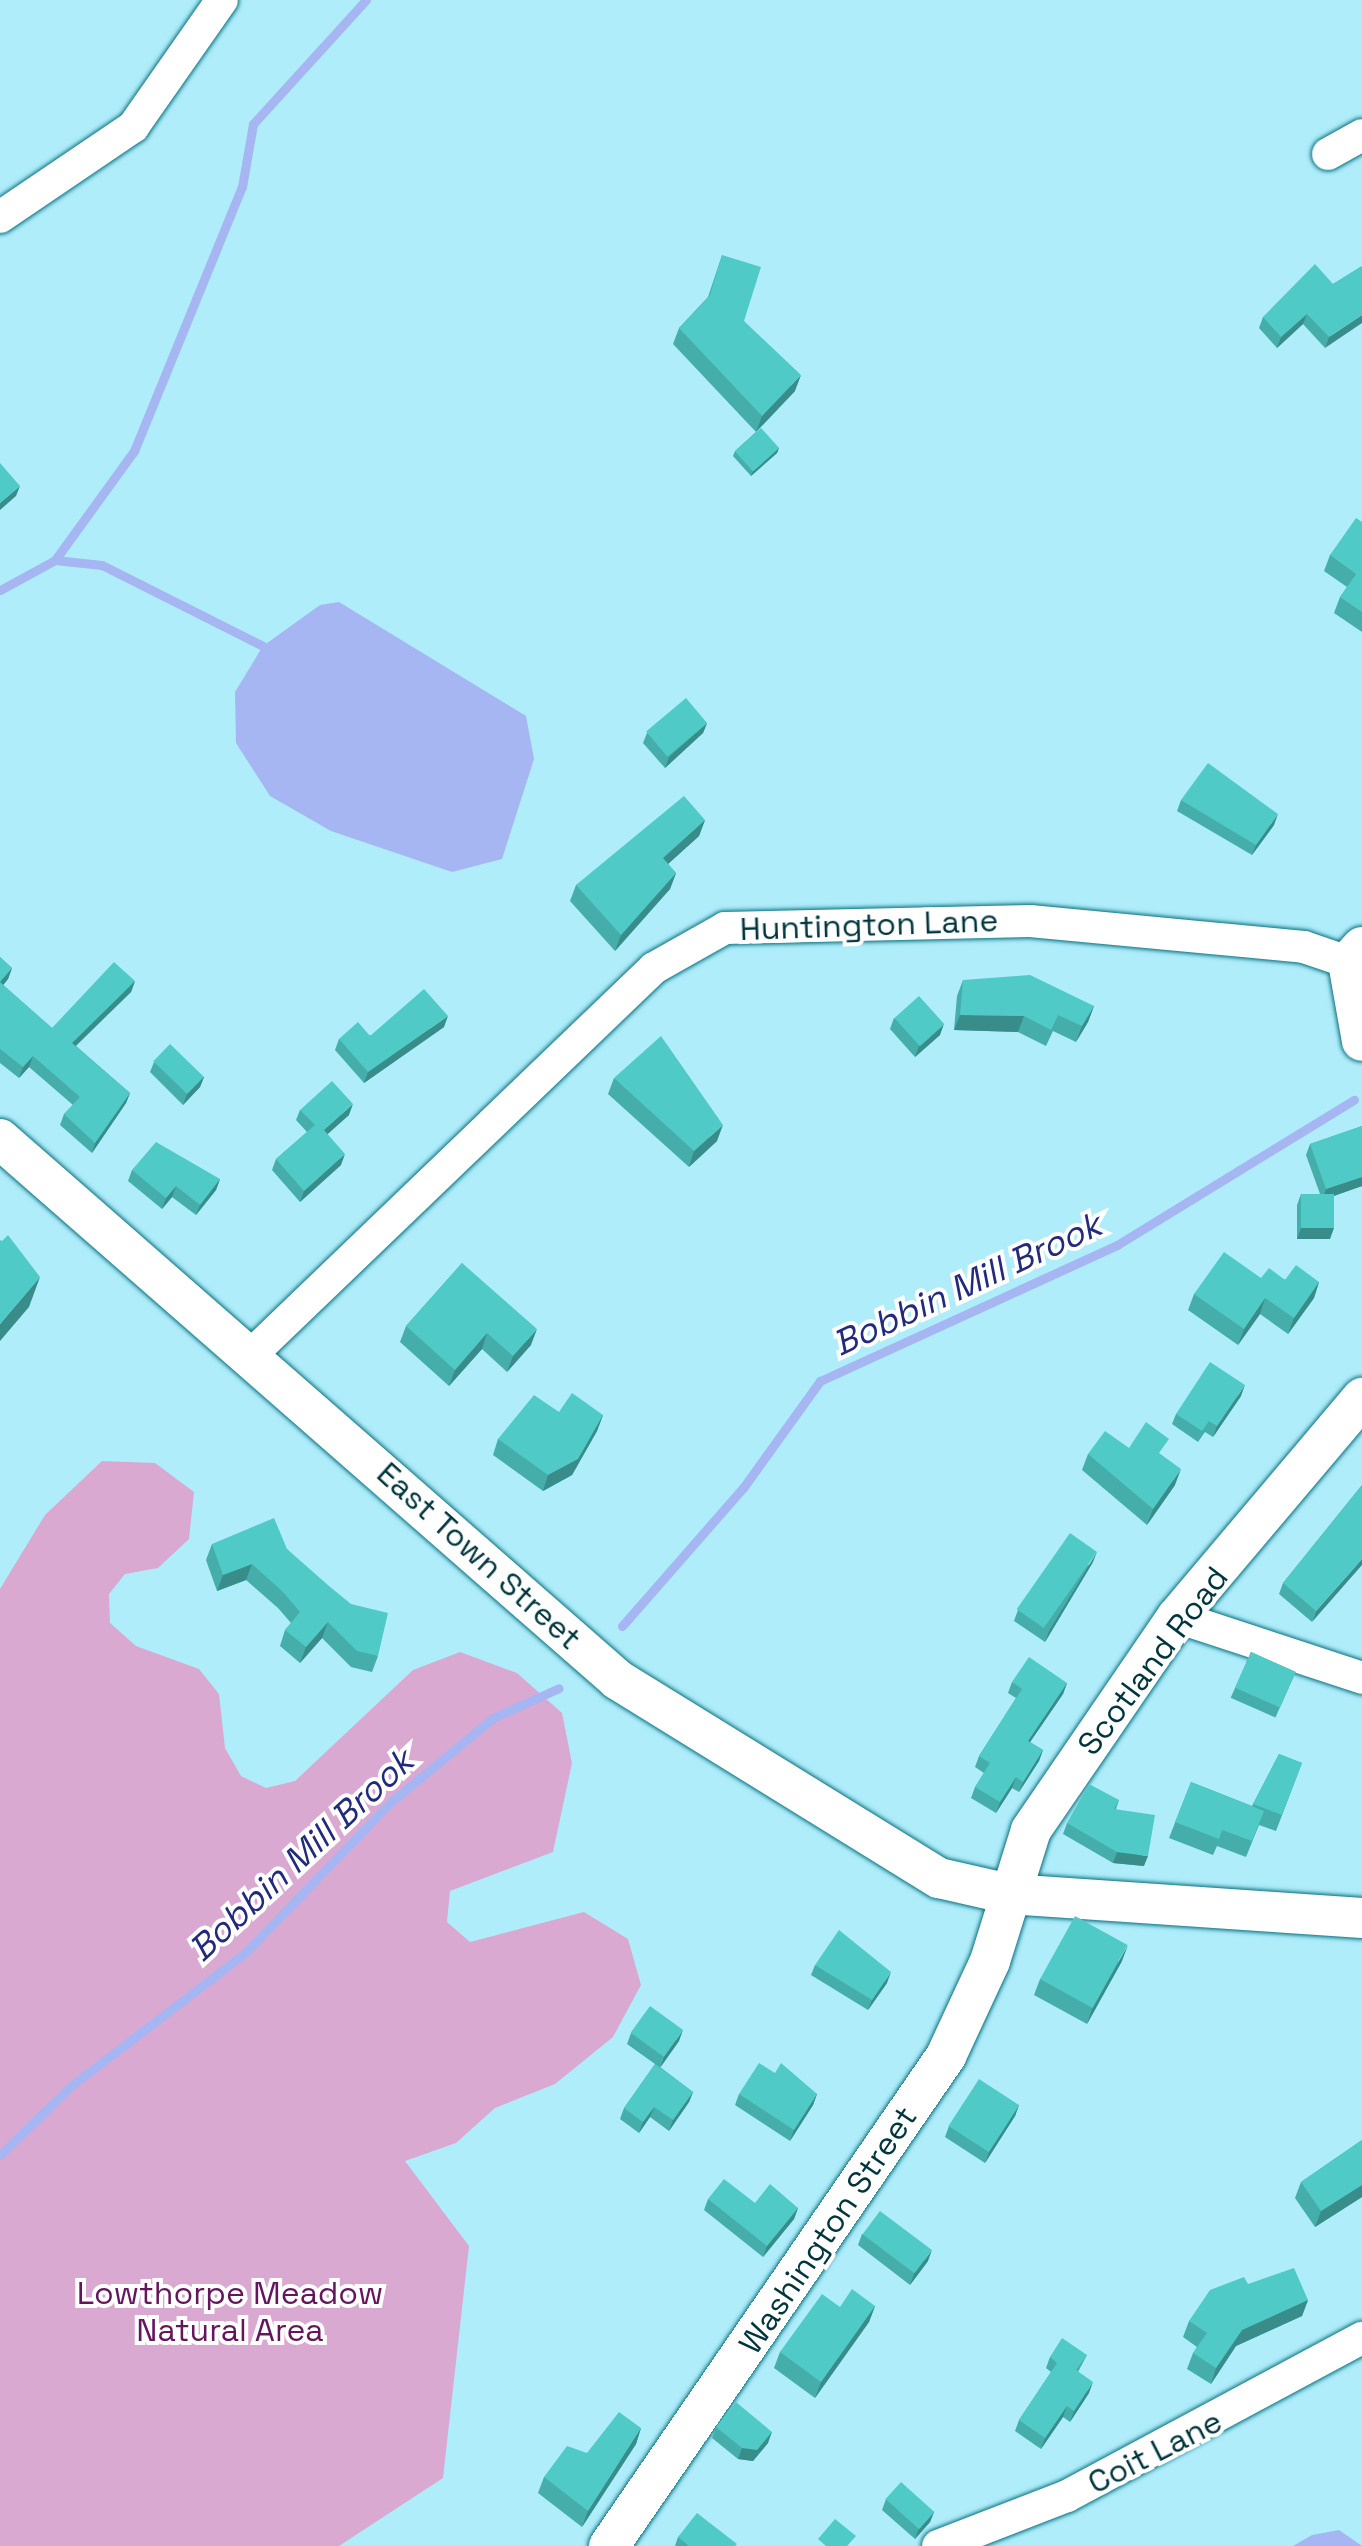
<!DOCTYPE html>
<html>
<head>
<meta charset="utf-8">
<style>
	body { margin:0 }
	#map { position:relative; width:1362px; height:2546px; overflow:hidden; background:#afedfa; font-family:"Space Grotesk",sans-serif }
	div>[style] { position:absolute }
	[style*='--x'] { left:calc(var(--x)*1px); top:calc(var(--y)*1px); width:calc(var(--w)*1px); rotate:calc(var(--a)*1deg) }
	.green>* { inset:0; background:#daa9d2 }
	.water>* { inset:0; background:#a6b6f2 }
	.stream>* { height:9px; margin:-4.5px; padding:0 4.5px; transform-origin:4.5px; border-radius:4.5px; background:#a6b6f2 }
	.roads { filter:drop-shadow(0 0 2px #067181) drop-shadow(0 0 2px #067181) }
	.minor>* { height:32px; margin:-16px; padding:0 16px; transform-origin:16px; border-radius:16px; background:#fff }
	.tertiary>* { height:40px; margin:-20px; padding:0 20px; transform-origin:20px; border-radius:20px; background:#fff }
	.wall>* { inset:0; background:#45aeaa; transform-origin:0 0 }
	.shaded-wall>* { inset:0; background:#388d8b }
	.building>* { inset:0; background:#50cac6; transform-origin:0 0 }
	span { translate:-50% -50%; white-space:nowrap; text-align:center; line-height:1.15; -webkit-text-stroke:8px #fff; paint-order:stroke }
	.street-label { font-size:32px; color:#00353d }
	.park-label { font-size:32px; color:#64155d }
	.water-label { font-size:35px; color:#212a7c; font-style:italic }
</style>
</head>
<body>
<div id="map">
	<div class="green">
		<div style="clip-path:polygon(102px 1461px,155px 1463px,194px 1492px,189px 1539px,158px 1568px,125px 1574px,109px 1594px,110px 1623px,136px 1646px,199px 1669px,219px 1694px,225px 1748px,241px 1776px,266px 1788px,295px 1781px,413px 1670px,460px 1652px,517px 1673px,562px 1713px,572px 1763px,553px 1852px,450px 1891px,447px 1922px,470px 1942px,584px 1912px,628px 1939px,641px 1985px,613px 2037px,555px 2084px,495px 2108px,456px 2143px,405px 2161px,469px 2246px,443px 2478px,339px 2546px,0 2546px,0 1589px,45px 1515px)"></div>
	</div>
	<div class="water">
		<div style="clip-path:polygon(339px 602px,526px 716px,534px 759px,502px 859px,452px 872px,331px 831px,270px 796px,236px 743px,235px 692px,263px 646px,320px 605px)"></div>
		<div style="clip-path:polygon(1339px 2530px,1362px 2546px,1293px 2546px,1312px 2535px)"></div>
	</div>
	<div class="stream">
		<div style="--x:55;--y:560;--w:47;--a:6.1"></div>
		<div style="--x:102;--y:565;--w:180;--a:26.7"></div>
		<div style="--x:0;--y:590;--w:63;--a:-28.6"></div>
		<div style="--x:55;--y:560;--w:135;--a:-54.1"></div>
		<div style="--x:134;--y:451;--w:285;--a:-67.8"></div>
		<div style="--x:242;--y:187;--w:64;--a:-80.1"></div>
		<div style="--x:253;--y:124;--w:168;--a:-47.7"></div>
		<div style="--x:622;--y:1626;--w:184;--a:-48.8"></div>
		<div style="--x:743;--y:1488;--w:132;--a:-54.3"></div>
		<div style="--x:820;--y:1381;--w:327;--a:-24.6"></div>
		<div style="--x:1117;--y:1245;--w:278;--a:-31.5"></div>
		<div style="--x:0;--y:2155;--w:99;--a:-44.2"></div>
		<div style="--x:71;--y:2086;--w:219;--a:-37.4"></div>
		<div style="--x:245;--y:1953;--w:211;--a:-46"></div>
		<div style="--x:392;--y:1801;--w:131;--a:-39.4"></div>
		<div style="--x:493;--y:1718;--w:72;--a:-24.4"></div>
	</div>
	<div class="roads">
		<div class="minor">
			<div style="--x:1328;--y:154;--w:39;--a:-29"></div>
			<div style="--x:0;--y:217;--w:161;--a:-34.1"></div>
			<div style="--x:133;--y:127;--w:155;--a:-55"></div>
			<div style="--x:252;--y:1354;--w:557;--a:-43.84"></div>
			<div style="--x:654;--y:968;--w:81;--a:-29.4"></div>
			<div style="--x:725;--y:928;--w:305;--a:-1.3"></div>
			<div style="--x:1030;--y:921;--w:275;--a:5.4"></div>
			<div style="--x:1304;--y:947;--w:46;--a:18.8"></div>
			<div style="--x:1177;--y:1617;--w:195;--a:18.2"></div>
			<div style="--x:938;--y:2546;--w:138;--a:-21.2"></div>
			<div style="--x:1067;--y:2496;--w:335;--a:-28.2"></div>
		</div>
		<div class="tertiary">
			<div style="--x:1362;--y:947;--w:21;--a:133"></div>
			<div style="--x:1348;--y:962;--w:80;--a:80"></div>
			<div style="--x:0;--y:1139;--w:821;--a:41.2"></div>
			<div style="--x:618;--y:1680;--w:377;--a:31.7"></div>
			<div style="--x:939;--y:1878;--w:72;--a:12.9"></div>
			<div style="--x:1009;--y:1894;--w:354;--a:3.9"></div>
			<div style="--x:609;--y:2546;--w:595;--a:-55.48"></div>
			<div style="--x:946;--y:2056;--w:105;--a:-65.1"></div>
			<div style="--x:990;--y:1961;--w:137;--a:-72.6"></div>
			<div style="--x:1031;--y:1830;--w:258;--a:-55.6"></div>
			<div style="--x:1177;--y:1617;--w:287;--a:-49.8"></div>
		</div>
	</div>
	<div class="wall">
		<div style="clip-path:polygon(722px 255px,744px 321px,795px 391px,756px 432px,779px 448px,777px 453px,751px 476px,733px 456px,735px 451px,756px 432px,673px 344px,679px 328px,708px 297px)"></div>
		<div style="clip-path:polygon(1362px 266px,1325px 348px,1303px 324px,1277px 348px,1259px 328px,1263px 317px,1333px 284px)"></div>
		<div style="clip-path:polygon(1362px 522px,1362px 632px,1334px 613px,1340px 597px,1347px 587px,1324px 571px,1330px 555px)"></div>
		<div style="clip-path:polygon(707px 723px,703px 733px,665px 768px,643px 743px,647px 733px)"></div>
		<div style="clip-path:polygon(1181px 800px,1274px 825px,1252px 855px,1177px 811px)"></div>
		<div style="clip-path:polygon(705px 820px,699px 836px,668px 864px,676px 873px,670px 889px,615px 951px,570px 901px,576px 885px)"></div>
		<div style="clip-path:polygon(0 957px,12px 968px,8px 979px,3px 985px,52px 1028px,135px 981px,131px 992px,76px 1046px,130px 1093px,126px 1103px,92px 1153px,60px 1125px,64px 1114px,73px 1105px,29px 1067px,19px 1078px,0 1063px)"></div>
		<div style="clip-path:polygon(963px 980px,1094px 1006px,1088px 1022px,1076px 1042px,1053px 1031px,1046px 1046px,1018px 1032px,954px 1030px,957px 996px)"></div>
		<div style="clip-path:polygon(894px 1018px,940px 1035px,915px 1057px,890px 1029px)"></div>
		<div style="clip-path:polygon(444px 1027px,364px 1083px,335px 1050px,339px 1039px)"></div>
		<div style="clip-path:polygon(154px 1062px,204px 1077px,200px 1087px,183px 1105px,150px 1072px)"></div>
		<div style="clip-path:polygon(614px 1078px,717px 1141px,689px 1167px,608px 1094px)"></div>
		<div style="clip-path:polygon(300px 1110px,349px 1115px,327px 1134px,341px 1165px,300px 1202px,272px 1170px,276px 1159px,307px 1132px,296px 1120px)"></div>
		<div style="clip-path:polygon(1362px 1126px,1362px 1186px,1334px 1196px,1330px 1239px,1297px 1239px,1297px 1205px,1301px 1194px,1320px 1194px,1306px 1155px,1310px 1144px)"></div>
		<div style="clip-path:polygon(132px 1170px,220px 1179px,216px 1190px,196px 1215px,172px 1197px,162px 1209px,128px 1181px)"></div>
		<div style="clip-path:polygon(462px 1263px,531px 1345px,507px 1372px,482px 1349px,449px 1386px,400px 1342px,406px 1326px)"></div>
		<div style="clip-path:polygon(1261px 1278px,1319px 1282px,1314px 1298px,1288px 1334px,1260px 1314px,1238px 1345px,1188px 1310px,1194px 1294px)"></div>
		<div style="clip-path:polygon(1241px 1396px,1213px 1437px,1205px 1432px,1198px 1442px,1172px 1424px,1176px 1414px)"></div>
		<div style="clip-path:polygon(559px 1412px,603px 1415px,597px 1431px,572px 1475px,543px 1491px,493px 1455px,498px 1439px)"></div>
		<div style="clip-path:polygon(1129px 1448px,1162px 1456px,1175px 1485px,1147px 1525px,1082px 1470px,1088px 1454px)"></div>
		<div style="clip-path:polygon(1362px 1485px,1312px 1622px,1279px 1594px,1283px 1583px)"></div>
		<div style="clip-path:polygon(212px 1544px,287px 1549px,378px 1656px,372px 1672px,351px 1667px,322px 1638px,300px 1663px,280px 1646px,285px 1630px,291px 1623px,278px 1608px,246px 1580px,217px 1591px,206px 1560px)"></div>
		<div style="clip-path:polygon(1093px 1562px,1045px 1642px,1014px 1621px,1018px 1610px)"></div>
		<div style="left:1251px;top:1652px;width:49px;height:50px;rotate:24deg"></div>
		<div style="clip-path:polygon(1012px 1682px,1067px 1683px,1063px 1694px,1030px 1742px,1043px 1750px,1039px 1761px,1019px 1792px,1012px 1788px,996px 1813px,971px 1798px,975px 1787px,984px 1773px,975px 1767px,979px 1756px,1016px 1698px,1008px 1693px)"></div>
		<div style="clip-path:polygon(1279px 1754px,1302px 1763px,1276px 1831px,1259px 1825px,1246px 1857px,1217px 1846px,1213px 1855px,1169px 1838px,1191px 1782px,1252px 1806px)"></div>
		<div style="clip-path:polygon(1119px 1800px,1116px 1809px,1144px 1866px,1113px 1863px,1063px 1834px,1067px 1823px)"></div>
		<div style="clip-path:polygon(1122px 1961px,1087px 2024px,1034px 1995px,1040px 1979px)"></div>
		<div style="clip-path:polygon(815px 1965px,887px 1983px,868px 2010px,811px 1975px)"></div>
		<div style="clip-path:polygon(631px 2033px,679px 2041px,660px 2067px,693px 2092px,689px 2102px,669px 2131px,650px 2117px,639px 2133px,620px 2119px,624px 2108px,655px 2064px,627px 2044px)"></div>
		<div style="clip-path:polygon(775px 2073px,817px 2094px,813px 2105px,790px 2141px,735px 2105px,739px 2094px)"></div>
		<div style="clip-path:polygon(1019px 2105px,1015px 2116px,985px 2163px,945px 2137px,949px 2126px)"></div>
		<div style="clip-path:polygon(1362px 2140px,1362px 2197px,1315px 2227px,1295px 2198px,1301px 2182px)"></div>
		<div style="clip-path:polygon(708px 2199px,755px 2203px,798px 2208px,794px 2219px,763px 2257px,704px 2210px)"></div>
		<div style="clip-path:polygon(862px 2234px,928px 2261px,910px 2285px,858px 2245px)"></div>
		<div style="clip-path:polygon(1248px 2284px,1308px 2300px,1302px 2316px,1236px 2346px,1211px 2384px,1187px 2369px,1193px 2353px,1197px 2347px,1183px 2337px,1189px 2321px)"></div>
		<div style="clip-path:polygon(875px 2306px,869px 2322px,815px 2398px,774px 2368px,780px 2352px,840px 2307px)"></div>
		<div style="clip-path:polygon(1087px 2355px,1078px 2372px,1089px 2393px,1070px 2422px,1063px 2417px,1041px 2449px,1015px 2431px,1019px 2420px,1051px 2372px,1046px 2368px,1050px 2357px)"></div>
		<div style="clip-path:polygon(716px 2427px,768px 2443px,753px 2461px,738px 2459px,712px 2438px)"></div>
		<div style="clip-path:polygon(641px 2428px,636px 2444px,582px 2527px,538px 2493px,544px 2477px,587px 2453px)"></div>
		<div style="clip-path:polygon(886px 2499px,934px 2512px,930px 2522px,915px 2539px,882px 2510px)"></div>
		<div style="clip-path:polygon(678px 2537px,736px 2546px,675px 2546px)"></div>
	</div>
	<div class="shaded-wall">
		<div style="clip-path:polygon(1307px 314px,1303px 324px,1277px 348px,1281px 337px)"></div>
		<div style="clip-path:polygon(1362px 315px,1362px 323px,1325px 348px,1329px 337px)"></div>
		<div style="clip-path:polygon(801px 375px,795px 391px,756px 432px,762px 416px)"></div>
		<div style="clip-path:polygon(779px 448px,777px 453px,751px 476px,753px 471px)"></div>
		<div style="clip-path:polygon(20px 486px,16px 496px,0 510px,0 503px)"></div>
		<div style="clip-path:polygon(707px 723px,703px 733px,665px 768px,669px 757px)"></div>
		<div style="clip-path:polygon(1278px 814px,1274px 825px,1252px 855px,1256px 845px)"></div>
		<div style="clip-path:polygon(705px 820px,699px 836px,657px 874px,663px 858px)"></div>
		<div style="clip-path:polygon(676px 873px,670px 889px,615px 951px,621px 935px)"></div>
		<div style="clip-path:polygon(12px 968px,8px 979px,0 989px,0 982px)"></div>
		<div style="clip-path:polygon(135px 981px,131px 992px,68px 1053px,72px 1043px)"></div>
		<div style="clip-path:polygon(1094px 1006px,1088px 1022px,1076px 1042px,1082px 1026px)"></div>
		<div style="clip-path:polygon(960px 1015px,1024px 1016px,1018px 1032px,954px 1030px)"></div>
		<div style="clip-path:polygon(448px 1016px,444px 1027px,364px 1083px,368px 1072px)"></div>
		<div style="clip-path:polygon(944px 1024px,940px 1035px,915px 1057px,919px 1046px)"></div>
		<div style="clip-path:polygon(33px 1056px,29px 1067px,19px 1078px,23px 1067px)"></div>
		<div style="clip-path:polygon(204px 1077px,200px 1087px,183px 1105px,187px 1094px)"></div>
		<div style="clip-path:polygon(130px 1093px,126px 1103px,92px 1153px,95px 1143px)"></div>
		<div style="clip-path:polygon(353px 1104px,349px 1115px,320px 1141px,324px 1130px)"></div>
		<div style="clip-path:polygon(723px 1125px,717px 1141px,689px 1167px,694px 1151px)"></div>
		<div style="clip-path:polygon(345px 1154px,341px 1165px,300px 1202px,304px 1191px)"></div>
		<div style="clip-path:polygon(1362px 1177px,1362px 1186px,1322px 1200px,1326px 1189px)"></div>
		<div style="clip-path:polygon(220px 1179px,216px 1190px,196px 1215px,200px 1205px)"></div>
		<div style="clip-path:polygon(176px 1186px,172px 1197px,162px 1209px,166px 1198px)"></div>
		<div style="clip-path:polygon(1301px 1228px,1334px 1228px,1330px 1239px,1297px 1239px)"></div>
		<div style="clip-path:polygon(40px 1277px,29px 1307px,0 1341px,0 1324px)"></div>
		<div style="clip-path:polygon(1319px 1282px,1314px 1298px,1288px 1334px,1294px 1318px)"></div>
		<div style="clip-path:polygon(1265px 1298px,1260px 1314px,1238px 1345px,1244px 1329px)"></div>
		<div style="clip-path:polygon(537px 1329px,531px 1345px,507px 1372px,513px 1356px)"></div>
		<div style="clip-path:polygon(487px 1333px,482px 1349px,449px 1386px,455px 1370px)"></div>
		<div style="clip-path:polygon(1245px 1385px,1241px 1396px,1213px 1437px,1217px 1426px)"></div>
		<div style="clip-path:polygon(603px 1415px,597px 1431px,572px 1475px,543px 1491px,548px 1475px)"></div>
		<div style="clip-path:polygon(1181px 1469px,1175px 1485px,1147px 1525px,1153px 1509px)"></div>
		<div style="clip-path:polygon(1097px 1552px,1093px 1562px,1045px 1642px,1049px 1631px)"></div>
		<div style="clip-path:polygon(1362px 1559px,1362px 1565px,1312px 1622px,1316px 1611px)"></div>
		<div style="clip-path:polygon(252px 1564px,246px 1580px,217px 1591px,223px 1575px)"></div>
		<div style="clip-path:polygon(328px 1622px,322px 1638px,300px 1663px,306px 1647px)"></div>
		<div style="clip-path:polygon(1067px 1683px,1063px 1694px,1024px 1751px,1028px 1741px)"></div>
		<div style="clip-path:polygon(1043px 1750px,1039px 1761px,1019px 1792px,1023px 1782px)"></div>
		<div style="clip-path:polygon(1016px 1777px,1012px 1788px,996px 1813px,1000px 1802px)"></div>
		<div style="clip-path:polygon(1117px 1852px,1148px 1856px,1144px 1866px,1113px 1863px)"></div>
		<div style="clip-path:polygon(1128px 1945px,1122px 1961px,1087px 2024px,1092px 2009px)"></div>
		<div style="clip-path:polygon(891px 1972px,887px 1983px,868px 2010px,872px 2000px)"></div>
		<div style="clip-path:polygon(683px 2030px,679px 2041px,660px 2068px,664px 2057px)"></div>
		<div style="clip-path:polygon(693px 2092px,689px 2102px,669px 2131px,673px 2120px)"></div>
		<div style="clip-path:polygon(817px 2094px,813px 2105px,790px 2141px,794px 2130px)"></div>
		<div style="clip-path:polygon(1019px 2105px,1015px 2116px,985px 2163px,989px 2152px)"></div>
		<div style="clip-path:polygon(654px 2107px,650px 2117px,639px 2133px,643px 2122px)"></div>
		<div style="clip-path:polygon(1362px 2185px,1362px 2197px,1315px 2227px,1321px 2211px)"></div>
		<div style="clip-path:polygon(798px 2208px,794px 2219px,763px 2257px,767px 2246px)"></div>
		<div style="clip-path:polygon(932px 2250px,928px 2261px,910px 2285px,914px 2274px)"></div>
		<div style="clip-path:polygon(1308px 2300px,1302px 2316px,1236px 2346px,1211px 2384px,1216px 2368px,1242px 2330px)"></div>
		<div style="clip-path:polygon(875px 2306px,869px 2322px,815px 2398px,821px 2382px)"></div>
		<div style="clip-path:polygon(1093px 2382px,1089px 2393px,1070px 2422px,1074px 2411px)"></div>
		<div style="clip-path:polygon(1067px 2406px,1063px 2417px,1041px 2449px,1045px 2438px)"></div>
		<div style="clip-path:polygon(641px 2428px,636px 2444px,582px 2527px,588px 2511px)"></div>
		<div style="clip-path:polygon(772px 2432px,768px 2443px,753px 2461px,738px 2459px,742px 2448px)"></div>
		<div style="clip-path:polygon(934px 2512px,930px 2522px,915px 2539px,919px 2528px)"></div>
	</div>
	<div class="building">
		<div style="clip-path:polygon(722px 255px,761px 267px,744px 321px,801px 375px,762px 416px,679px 328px,710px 295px)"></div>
		<div style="clip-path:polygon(1315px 264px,1333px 284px,1362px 266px,1362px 315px,1329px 337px,1307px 314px,1281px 337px,1263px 317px)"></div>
		<div style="left:761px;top:428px;width:27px;height:35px;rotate:48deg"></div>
		<div style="clip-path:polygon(0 463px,20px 486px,0 503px)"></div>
		<div style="clip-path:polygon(1356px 518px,1362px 522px,1362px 612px,1340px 597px,1356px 574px,1330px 555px)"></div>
		<div style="left:686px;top:698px;width:33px;height:52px;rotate:50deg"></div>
		<div style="clip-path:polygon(1208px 763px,1278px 814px,1256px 845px,1181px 800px)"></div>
		<div style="clip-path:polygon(684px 796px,705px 820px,663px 858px,676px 873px,621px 935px,576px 885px)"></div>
		<div style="clip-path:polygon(0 957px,12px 968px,0 982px,52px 1028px,114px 962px,135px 981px,72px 1043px,130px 1093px,95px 1143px,64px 1114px,80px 1097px,33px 1056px,23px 1067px,0 1049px)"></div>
		<div style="clip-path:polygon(1030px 975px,1094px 1006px,1082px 1026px,1058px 1015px,1051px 1030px,1024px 1016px,960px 1015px,963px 980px)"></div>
		<div style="clip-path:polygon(424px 989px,448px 1016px,368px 1072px,339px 1039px,358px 1022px,370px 1036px)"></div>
		<div style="left:919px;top:996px;width:38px;height:33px;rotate:48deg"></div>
		<div style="clip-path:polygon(661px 1036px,723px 1125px,694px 1151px,614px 1078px)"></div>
		<div style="left:170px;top:1044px;width:47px;height:24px;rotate:44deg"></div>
		<div style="clip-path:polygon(332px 1081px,353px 1104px,324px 1130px,345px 1154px,304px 1191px,276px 1159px,315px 1125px,300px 1110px)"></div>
		<div style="clip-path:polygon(1362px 1126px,1362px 1177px,1326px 1189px,1310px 1144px)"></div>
		<div style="clip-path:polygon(156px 1142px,220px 1179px,200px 1205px,176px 1186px,166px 1198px,132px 1170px)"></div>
		<div style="left:1301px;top:1194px;width:33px;height:34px"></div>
		<div style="clip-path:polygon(8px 1235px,40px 1277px,0 1324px,0 1240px,2px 1241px)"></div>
		<div style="clip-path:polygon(1224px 1252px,1261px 1278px,1269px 1268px,1285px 1280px,1296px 1265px,1319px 1282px,1294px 1318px,1265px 1298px,1244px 1329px,1194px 1294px)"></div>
		<div style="clip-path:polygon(462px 1263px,537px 1329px,513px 1356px,487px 1333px,455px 1370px,406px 1326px)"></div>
		<div style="clip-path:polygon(1210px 1362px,1245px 1385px,1217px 1426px,1209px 1421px,1202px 1431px,1176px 1414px)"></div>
		<div style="clip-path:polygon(572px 1393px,603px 1415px,578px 1459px,548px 1475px,498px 1439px,534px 1395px,559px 1412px)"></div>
		<div style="clip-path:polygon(1146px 1422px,1169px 1439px,1159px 1453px,1181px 1469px,1153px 1509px,1088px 1454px,1105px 1431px,1129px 1448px)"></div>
		<div style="clip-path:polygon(1362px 1485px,1362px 1559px,1316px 1611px,1283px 1583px)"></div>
		<div style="clip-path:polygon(274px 1518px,287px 1549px,329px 1586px,351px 1604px,388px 1613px,378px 1656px,357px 1651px,328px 1622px,306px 1647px,285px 1630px,300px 1612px,283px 1592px,252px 1564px,223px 1575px,212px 1544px)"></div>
		<div style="left:1070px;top:1533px;width:33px;height:93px;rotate:35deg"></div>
		<div style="left:1251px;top:1652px;width:49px;height:39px;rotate:24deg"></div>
		<div style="clip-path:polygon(1029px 1657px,1067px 1683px,1028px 1741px,1043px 1750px,1023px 1782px,1016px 1777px,1000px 1802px,975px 1787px,990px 1763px,979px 1756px,1022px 1689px,1012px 1682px)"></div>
		<div style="clip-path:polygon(1279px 1754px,1302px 1763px,1282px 1815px,1253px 1804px)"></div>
		<div style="clip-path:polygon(1191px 1782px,1264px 1811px,1252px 1841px,1222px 1830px,1219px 1839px,1175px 1822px)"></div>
		<div style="clip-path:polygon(1089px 1784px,1119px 1800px,1114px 1809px,1155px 1815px,1148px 1856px,1117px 1852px,1067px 1823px)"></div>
		<div style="left:1075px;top:1916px;width:60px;height:72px;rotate:29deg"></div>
		<div style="clip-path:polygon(839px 1930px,891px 1972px,872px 2000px,815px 1965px)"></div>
		<div style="left:650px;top:2006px;width:41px;height:33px;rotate:36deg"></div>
		<div style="clip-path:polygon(759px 2063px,775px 2073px,781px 2063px,817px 2094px,794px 2130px,739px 2094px)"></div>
		<div style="clip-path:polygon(655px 2064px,693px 2092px,673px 2120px,654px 2107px,643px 2122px,624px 2108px)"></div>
		<div style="left:979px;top:2079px;width:48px;height:56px;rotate:33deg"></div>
		<div style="clip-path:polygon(1362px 2140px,1362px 2185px,1321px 2211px,1301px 2182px)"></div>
		<div style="clip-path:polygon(724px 2179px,755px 2203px,770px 2184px,798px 2208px,767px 2246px,708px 2199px)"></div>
		<div style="left:880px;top:2211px;width:65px;height:29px;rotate:37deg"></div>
		<div style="clip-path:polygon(1294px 2268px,1308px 2300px,1242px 2330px,1216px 2368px,1193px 2353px,1207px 2333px,1189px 2321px,1210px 2290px,1244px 2277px,1248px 2284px)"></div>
		<div style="clip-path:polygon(852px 2289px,875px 2306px,821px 2382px,780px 2352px,822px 2294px,840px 2307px)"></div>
		<div style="clip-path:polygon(1062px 2338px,1087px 2355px,1076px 2370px,1093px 2382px,1074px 2411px,1067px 2406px,1045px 2438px,1019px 2420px,1057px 2363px,1050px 2357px)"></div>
		<div style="clip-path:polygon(736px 2402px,772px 2432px,757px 2450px,742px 2448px,716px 2427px)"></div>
		<div style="clip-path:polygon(619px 2412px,641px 2428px,588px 2511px,544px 2477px,567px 2446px,587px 2453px)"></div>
		<div style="left:901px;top:2482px;width:45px;height:23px;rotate:42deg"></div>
		<div style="clip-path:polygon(697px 2513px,737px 2544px,735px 2546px,689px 2546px,678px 2537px)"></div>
		<div style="clip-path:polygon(835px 2519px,856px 2536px,847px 2546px,826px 2546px,818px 2539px)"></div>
	</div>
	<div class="street-label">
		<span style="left:869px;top:925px;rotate:-2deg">Huntington Lane</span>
		<span style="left:479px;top:1556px;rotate:42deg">East Town Street</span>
		<span style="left:1153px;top:1661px;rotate:-53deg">Scotland Road</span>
		<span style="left:828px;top:2230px;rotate:-56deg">Washington Street</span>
		<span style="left:1155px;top:2452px;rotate:-27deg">Coit Lane</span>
	</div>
	<div class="park-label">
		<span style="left:230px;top:2312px">Lowthorpe Meadow<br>Natural Area</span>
	</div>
	<div class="water-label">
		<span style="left:967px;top:1284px;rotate:-25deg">Bobbin Mill Brook</span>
		<span style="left:301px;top:1855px;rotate:-43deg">Bobbin Mill Brook</span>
	</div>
</div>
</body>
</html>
